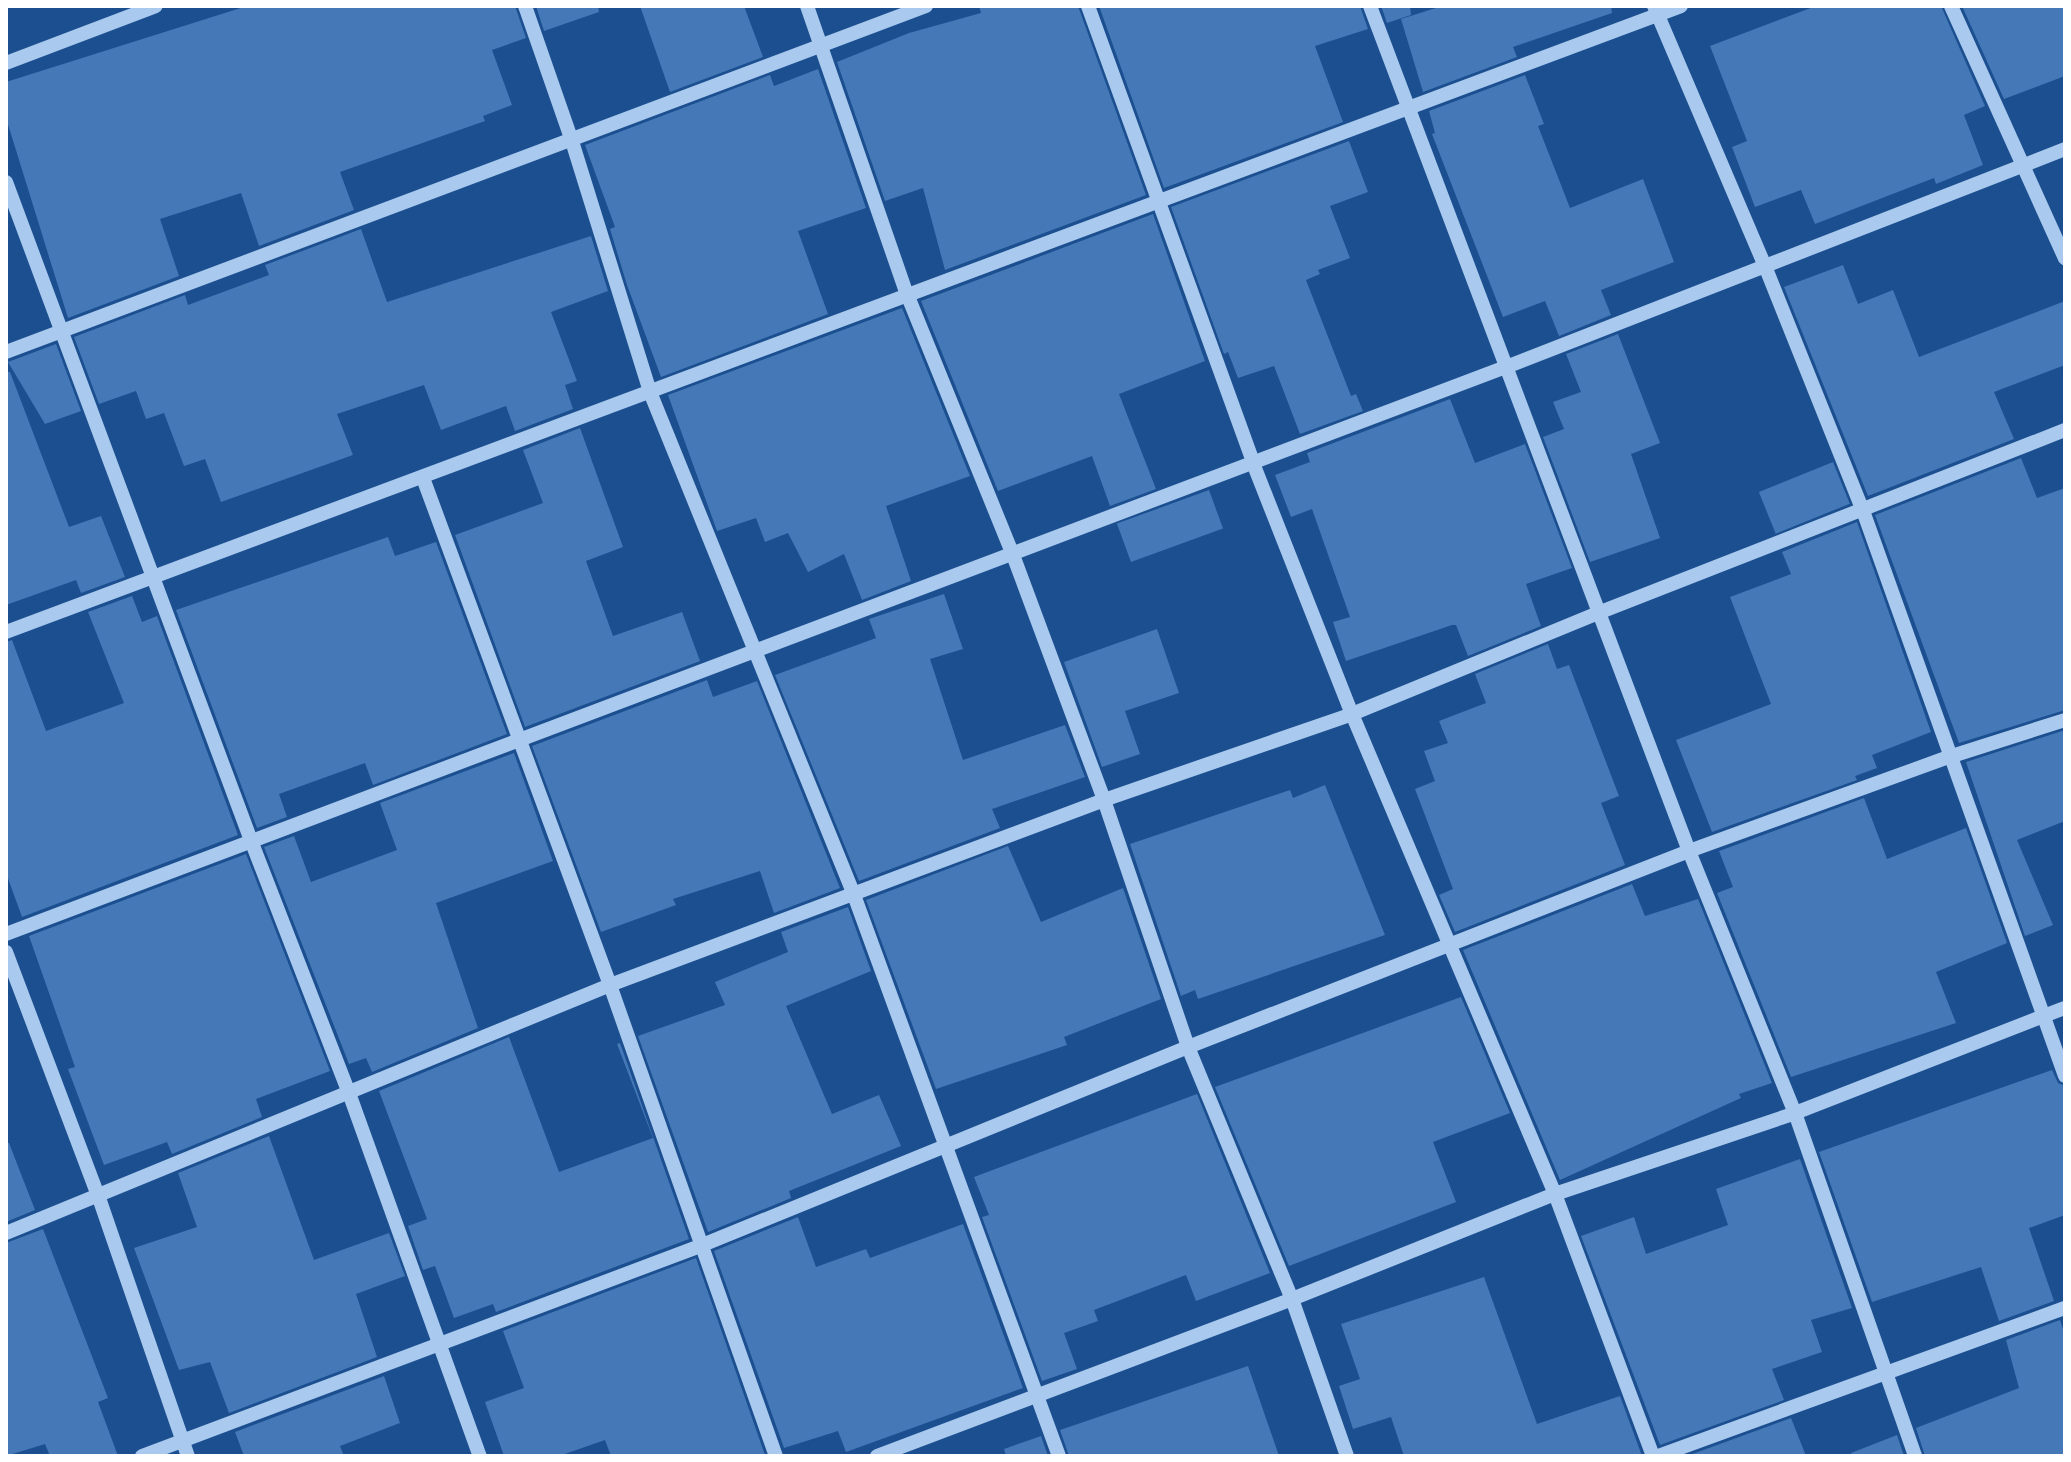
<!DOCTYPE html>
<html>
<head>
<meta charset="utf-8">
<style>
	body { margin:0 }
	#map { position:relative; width:2071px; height:1462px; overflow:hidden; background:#1b4f8f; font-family:Cabin,sans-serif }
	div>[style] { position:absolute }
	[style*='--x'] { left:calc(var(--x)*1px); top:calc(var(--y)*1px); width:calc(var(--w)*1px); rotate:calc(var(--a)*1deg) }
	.building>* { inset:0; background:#4478b7; transform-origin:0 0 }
	.minor>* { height:14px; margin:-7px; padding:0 7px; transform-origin:7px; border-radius:7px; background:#a9c9ee }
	span { translate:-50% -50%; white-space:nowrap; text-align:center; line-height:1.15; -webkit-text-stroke:6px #1b4f8f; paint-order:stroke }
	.frame { position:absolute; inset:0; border:8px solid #fff; pointer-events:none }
</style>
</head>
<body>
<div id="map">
	<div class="building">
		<div style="clip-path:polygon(247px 6px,515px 6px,526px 38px,492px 50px,512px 105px,483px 116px,485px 121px,340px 172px,354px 210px,259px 246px,241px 193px,160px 219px,179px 276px,68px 318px,6px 118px,6px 82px)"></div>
		<div style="clip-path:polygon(536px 6px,598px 6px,599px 12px,544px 31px)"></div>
		<div style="clip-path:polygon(640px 6px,744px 6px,763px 57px,670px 92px)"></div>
		<div style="clip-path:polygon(979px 6px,1078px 6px,1146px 195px,945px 270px,923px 188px,885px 201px,837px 62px,909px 33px,981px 13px)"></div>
		<div style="clip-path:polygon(1099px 6px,1360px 6px,1368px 29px,1315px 46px,1343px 122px,1164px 188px)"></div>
		<div style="clip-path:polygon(1381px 6px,1410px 6px,1411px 15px,1387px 23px)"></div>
		<div style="clip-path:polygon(1442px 6px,1611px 6px,1612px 13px,1513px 47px,1517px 57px,1423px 92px,1401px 19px)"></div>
		<div style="clip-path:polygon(1816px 6px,1941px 6px,1985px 106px,1964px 115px,1983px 165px,1936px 184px,1934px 178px,1815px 224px,1801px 190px,1755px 207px,1732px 147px,1747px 141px,1710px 46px)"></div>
		<div style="clip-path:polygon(1962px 6px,2065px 6px,2065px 76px,2004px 99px)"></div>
		<div style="clip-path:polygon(818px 69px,866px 208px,798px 231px,828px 314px,661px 377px,627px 285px,610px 229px,615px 227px,585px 145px,770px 75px,774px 86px)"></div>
		<div style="clip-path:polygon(1525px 75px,1544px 124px,1538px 126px,1570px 208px,1643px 179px,1674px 262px,1601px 290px,1611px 315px,1559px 336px,1545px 301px,1503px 317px,1432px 134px,1435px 133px,1429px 111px)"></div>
		<div style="clip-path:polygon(1349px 141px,1368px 192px,1330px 206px,1350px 258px,1318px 270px,1320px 274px,1306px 280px,1351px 396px,1356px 394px,1363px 411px,1300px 434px,1274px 366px,1238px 378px,1228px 352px,1224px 354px,1171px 207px)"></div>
		<div style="clip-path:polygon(1153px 214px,1205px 361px,1119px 394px,1156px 489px,1110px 506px,1092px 456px,998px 491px,921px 301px)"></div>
		<div style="clip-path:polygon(361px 229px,387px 302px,591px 236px,608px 291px,551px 312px,577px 381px,565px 385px,573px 409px,515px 431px,506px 406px,441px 430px,424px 385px,337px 414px,353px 455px,221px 502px,205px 459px,184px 466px,164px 413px,146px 419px,136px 391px,99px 404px,74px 337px,185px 295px,188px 305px,269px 275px,265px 265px)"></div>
		<div style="clip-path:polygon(1843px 265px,1858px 304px,1893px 290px,1919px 357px,2065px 301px,2065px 365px,1994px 392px,2014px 439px,1868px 496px,1784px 287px)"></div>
		<div style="clip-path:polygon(902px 308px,970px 476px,886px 506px,911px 581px,862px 600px,844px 554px,808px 572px,788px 533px,765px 542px,756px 518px,717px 531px,668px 395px)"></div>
		<div style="clip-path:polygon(1618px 334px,1660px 443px,1631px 454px,1660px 538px,1590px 562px,1543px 437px,1564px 429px,1553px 402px,1581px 392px,1566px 354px)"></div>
		<div style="clip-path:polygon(56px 344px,81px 411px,45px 424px,8px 362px)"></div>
		<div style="clip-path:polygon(6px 372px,10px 372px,69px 527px,101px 516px,125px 577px,81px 593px,76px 580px,6px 605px)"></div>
		<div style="clip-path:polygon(1450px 399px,1475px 463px,1525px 444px,1572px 568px,1526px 584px,1541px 626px,1468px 656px,1456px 625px,1452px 625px,1346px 661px,1333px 622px,1350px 617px,1312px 509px,1291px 517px,1275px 475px,1310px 462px,1307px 453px)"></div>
		<div style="clip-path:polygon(580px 428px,623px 547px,586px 561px,613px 636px,682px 612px,700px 661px,525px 727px,455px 535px,543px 503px,523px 450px)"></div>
		<div style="clip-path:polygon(2021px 458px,2037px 498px,2065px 488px,2065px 710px,1959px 743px,1875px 515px)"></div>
		<div style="left:1833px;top:462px;width:45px;height:80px;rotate:68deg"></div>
		<div style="left:1209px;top:490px;width:41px;height:98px;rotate:70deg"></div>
		<div style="clip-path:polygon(1857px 522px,1931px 732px,1872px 755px,1877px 768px,1855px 776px,1857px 780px,1712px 832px,1676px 740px,1771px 704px,1730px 597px,1791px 574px,1782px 552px)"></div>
		<div style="clip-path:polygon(388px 537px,395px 556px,436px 542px,507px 734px,373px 785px,365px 763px,279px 794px,287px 817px,257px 828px,176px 610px)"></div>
		<div style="clip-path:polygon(944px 594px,963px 649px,930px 659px,963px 760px,1065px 725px,1085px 777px,992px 809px,1000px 828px,859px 881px,775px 675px,876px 638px,869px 619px)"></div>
		<div style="clip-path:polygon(132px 596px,142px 622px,157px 616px,238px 835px,22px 917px,6px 873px,6px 642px,12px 640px,46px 731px,124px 703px,88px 612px)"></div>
		<div style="clip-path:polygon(1157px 629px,1179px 693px,1125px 711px,1140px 754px,1102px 767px,1064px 662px)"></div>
		<div style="clip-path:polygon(1548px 644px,1557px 669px,1569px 665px,1619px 796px,1601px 803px,1625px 865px,1455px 932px,1439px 895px,1453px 889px,1415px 789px,1435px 781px,1424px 751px,1448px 743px,1439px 721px,1486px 703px,1475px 674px)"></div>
		<div style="clip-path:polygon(707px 680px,713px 697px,757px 681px,840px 888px,774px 913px,760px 871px,673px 899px,676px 905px,601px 932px,532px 746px)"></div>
		<div style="clip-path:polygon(2065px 730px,2065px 821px,2017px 840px,2053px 925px,2025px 936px,1966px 762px)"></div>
		<div style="clip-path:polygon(514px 753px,553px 861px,436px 903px,478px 1028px,372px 1072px,366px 1058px,349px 1064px,264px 847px,294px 836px,311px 882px,397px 850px,380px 803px)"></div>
		<div style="clip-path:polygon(1325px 785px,1385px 935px,1198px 999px,1195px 990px,1181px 996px,1130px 844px,1290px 790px,1293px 798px)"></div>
		<div style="clip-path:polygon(1864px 798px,1887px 859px,1966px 828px,2007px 943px,1936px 972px,1956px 1023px,1791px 1077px,1717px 893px,1733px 887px,1719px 851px)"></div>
		<div style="clip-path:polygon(1008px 846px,1041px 922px,1123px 888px,1161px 999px,1064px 1037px,1067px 1045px,936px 1089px,866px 900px)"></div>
		<div style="clip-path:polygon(246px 854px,330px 1071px,256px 1099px,262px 1117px,172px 1154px,167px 1142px,104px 1165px,68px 1069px,75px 1067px,29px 936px)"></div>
		<div style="clip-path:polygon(1632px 884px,1645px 916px,1698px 899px,1772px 1083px,1739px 1094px,1741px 1098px,1560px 1180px,1463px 950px)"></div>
		<div style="clip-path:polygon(848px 907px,871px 971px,786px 1006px,832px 1114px,879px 1095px,901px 1146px,789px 1191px,791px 1198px,708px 1232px,638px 1036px,725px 1005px,715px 982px,788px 952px,781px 932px)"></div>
		<div style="clip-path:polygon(1461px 997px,1510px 1113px,1433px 1142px,1456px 1202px,1289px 1266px,1215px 1087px)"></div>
		<div style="clip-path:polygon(509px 1037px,559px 1172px,653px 1138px,617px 1044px,620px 1043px,689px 1239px,496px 1312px,493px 1304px,454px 1318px,435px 1266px,423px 1270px,408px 1226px,427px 1219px,379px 1091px)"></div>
		<div style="clip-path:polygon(2052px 1070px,2058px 1083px,2065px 1086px,2065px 1215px,2029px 1228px,2054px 1301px,1999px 1321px,1981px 1267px,1872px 1302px,1819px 1152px)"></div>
		<div style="clip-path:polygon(1197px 1094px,1270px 1273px,1196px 1301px,1186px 1275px,1094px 1310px,1098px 1321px,1064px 1333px,1077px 1369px,1042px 1381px,982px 1217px,989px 1215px,974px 1177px)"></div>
		<div style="clip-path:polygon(269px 1136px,314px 1260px,389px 1233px,405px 1276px,356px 1294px,377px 1357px,229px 1413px,210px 1362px,179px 1370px,134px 1248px,197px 1227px,178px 1173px)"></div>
		<div style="clip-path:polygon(6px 1143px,9px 1143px,35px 1210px,6px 1222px)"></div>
		<div style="clip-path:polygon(1800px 1159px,1852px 1308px,1811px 1320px,1822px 1352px,1772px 1369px,1784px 1400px,1660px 1445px,1581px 1236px,1634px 1217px,1646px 1254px,1728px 1225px,1716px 1189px)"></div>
		<div style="clip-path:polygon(798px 1217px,816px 1267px,866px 1249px,870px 1258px,963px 1224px,1023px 1388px,846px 1452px,838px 1431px,784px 1448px,714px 1251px)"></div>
		<div style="clip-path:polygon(43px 1229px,108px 1398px,98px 1402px,118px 1456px,50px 1456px,45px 1444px,6px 1456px,6px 1243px)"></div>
		<div style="clip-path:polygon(696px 1258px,765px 1455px,611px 1456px,605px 1440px,559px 1456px,504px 1456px,485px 1402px,524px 1388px,503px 1331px)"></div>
		<div style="clip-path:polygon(1484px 1277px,1537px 1424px,1620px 1396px,1642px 1456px,1404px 1456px,1391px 1417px,1353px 1429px,1339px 1386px,1360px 1379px,1341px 1324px)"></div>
		<div style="clip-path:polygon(2060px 1320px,2065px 1335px,2065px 1456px,1925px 1456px,1916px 1428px,2019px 1388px,2006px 1340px)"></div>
		<div style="clip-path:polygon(1248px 1366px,1279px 1456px,1069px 1456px,1060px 1430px)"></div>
		<div style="clip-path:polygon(384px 1376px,400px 1423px,340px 1446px,344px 1456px,244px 1456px,235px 1432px)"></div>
		<div style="clip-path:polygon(1791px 1418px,1806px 1456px,1687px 1456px)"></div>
		<div style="clip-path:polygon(1897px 1435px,1904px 1456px,1852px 1456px,1851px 1453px)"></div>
		<div style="clip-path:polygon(1041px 1436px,1048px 1456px,1006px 1456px,1004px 1449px)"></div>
	</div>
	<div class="minor">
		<div style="--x:525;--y:6;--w:140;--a:70.8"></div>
		<div style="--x:571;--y:138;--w:266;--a:72.7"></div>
		<div style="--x:650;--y:392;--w:543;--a:67.92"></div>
		<div style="--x:854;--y:895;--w:597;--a:69.93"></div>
		<div style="--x:807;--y:6;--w:305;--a:70.9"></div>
		<div style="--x:907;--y:294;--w:282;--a:67.9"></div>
		<div style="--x:1013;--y:555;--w:261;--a:69.6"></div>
		<div style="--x:1104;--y:800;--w:261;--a:71.2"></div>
		<div style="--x:1188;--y:1047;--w:273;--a:67.6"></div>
		<div style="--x:1292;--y:1299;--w:166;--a:70.7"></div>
		<div style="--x:1088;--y:6;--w:486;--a:70.1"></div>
		<div style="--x:1253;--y:463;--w:270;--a:68.5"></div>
		<div style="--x:1352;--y:714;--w:521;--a:67.08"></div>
		<div style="--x:1555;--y:1194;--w:280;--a:69.5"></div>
		<div style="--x:1370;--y:6;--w:903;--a:69.32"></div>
		<div style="--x:1689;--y:851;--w:283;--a:68"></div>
		<div style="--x:1795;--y:1113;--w:363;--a:70.7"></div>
		<div style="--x:1654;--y:6;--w:283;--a:66.9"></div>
		<div style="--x:1765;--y:266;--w:261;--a:68.2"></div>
		<div style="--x:1862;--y:508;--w:603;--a:70.33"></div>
		<div style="--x:1951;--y:6;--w:277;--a:65.7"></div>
		<div style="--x:6;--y:63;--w:160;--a:-20.8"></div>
		<div style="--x:6;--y:182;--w:705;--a:69.59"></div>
		<div style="--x:252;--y:843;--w:268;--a:68.8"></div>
		<div style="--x:349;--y:1093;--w:386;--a:70.2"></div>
		<div style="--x:6;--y:352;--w:983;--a:-20.61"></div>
		<div style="--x:423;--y:478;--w:540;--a:69.75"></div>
		<div style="--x:610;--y:985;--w:499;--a:70.6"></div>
		<div style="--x:6;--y:632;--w:1788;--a:-20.49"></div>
		<div style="--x:6;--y:934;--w:1604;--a:-20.71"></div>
		<div style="--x:1506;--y:367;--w:600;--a:-21.3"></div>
		<div style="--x:6;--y:952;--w:260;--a:69.3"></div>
		<div style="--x:98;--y:1195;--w:276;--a:71"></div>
		<div style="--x:6;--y:1233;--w:653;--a:-22.32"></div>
		<div style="--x:610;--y:985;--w:528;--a:-20.53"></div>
		<div style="--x:1104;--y:800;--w:262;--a:-19.1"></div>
		<div style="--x:1352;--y:714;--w:266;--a:-22.3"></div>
		<div style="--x:1598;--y:613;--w:502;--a:-21.4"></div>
		<div style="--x:142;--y:1456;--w:596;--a:-20.62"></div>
		<div style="--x:700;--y:1246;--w:527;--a:-22.18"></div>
		<div style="--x:1188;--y:1047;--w:538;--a:-21.37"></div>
		<div style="--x:1689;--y:851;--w:280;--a:-19.9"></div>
		<div style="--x:1952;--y:756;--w:119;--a:-17.7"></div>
		<div style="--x:877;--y:1456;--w:444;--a:-20.7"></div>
		<div style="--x:1292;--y:1299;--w:283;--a:-21.8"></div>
		<div style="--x:1555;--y:1194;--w:253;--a:-18.6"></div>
		<div style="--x:1795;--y:1113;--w:290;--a:-21.3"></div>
		<div style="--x:1658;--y:1456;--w:433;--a:-20"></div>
	</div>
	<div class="frame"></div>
</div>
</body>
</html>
